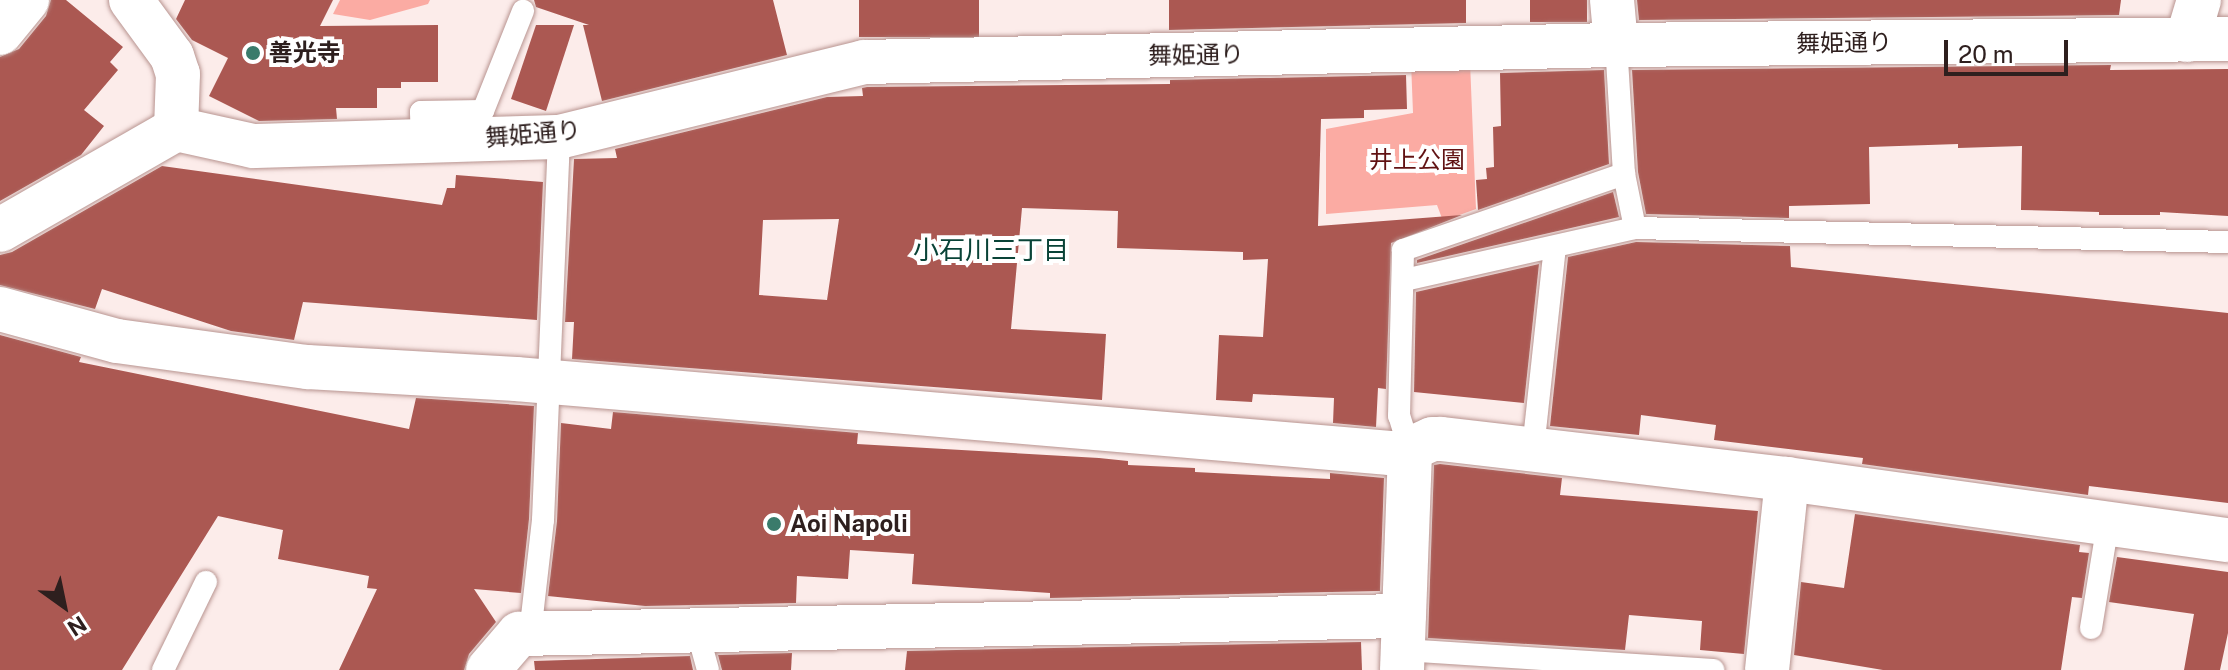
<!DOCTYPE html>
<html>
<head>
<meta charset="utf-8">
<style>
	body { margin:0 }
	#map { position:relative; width:2228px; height:670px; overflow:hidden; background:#fcecea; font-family:"Public Sans","Noto Sans JP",sans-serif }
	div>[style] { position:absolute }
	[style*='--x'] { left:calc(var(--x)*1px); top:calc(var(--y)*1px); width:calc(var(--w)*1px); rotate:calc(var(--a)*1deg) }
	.green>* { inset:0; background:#fbaba3 }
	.building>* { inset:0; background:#ab5852; transform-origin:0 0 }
	.roads { filter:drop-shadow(0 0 2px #b89490) drop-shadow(0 0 2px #b89490) }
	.service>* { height:22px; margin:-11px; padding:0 11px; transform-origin:11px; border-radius:11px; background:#fff }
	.minor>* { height:44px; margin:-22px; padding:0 22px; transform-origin:22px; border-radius:22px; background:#fff }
	.dots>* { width:22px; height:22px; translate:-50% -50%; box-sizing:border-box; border:4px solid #fff; border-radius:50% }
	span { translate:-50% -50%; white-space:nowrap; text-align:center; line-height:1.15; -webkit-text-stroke:8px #fff; paint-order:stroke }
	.street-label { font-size:24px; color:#2e1f1e }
	.poi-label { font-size:24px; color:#2e1f1e; font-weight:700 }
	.left { translate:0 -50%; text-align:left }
	.park-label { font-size:24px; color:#611213 }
	.neighbourhood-label { font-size:26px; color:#094337 }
	.north { position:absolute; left:24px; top:566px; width:80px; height:80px; -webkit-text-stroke:6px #fff; paint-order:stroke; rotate:147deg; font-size:22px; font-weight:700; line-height:32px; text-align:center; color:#2e1f1e }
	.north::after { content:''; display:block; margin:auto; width:28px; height:36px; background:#2e1f1e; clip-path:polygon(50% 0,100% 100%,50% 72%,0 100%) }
	.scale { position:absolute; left:1944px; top:40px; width:124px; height:36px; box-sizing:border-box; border:4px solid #2e1f1e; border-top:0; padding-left:10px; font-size:24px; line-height:28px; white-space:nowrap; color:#2e1f1e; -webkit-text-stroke:6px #fff; paint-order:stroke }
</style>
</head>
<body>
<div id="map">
	<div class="green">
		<div style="clip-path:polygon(340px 0,430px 0,428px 4px,370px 20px,333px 14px)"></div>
		<div style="clip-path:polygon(1411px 62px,1470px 62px,1476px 209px,1443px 221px,1437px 205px,1326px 214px,1326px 129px,1413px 113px)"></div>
	</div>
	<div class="building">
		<div style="clip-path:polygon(51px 0,66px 0,123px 47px,110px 62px,118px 70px,84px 110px,104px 126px,81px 155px,0 201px,0 57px,19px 49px,46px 16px)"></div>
		<div style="clip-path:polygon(185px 0,333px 0,320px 26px,438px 25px,438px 82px,401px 82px,401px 88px,377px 88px,377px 108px,336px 108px,337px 119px,259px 121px,209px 96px,228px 58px,192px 40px,176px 19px)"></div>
		<div style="clip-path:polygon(534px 0,773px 0,787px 55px,602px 101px,583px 25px,589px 25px,536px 7px)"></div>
		<div style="left:859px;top:0;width:120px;height:37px"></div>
		<div style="clip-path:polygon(1169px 0,1466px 0,1466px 23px,1169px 30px)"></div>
		<div style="left:1530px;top:0;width:57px;height:22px"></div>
		<div style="clip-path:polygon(1637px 0,2121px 0,2119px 15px,1639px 20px)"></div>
		<div style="clip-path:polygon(536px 25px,574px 25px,546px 111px,511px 99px)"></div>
		<div style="clip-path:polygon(2111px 65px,2110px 70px,2228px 69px,2228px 216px,2160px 212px,2160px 215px,2099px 215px,2099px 212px,2021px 210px,2022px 146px,1958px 148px,1958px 144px,1869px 147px,1870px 204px,1789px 206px,1789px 218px,1646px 214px,1638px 172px,1632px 70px)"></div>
		<div style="clip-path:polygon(1604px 70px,1609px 164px,1478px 210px,1476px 180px,1487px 179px,1486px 168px,1494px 167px,1493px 127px,1501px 126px,1500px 73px)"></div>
		<div style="clip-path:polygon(evenodd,1406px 75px,1407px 109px,1364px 110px,1364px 118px,1321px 119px,1318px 226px,1462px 215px,1391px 243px,1386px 389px,1378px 388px,1376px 427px,1333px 423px,1334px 398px,1253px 394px,1252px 402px,1216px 400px,1219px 335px,1263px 337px,1268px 259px,1243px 260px,1243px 252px,1117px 248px,1118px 211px,1022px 208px,1011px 329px,1106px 334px,1102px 400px,572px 359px,574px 322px,565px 322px,574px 159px,617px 158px,615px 149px,827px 97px,863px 96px,862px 88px,867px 87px,1170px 84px,1170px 80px,1406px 75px,839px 219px,827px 300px,759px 295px,763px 220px,839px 219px)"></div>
		<div style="clip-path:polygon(162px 166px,442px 205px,447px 188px,455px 188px,456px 175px,543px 182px,537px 320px,303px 302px,294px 340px,231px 331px,102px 289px,95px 309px,0 285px,0 255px,12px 252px)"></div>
		<div style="clip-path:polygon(1613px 192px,1619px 217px,1417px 263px,1417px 260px)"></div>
		<div style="clip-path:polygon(1636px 242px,1790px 246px,1791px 267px,2228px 313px,2228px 503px,2089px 486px,2088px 495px,1862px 464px,1863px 458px,1714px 440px,1716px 425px,1641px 415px,1639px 435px,1550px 426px,1568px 257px)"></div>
		<div style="clip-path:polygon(1539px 264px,1524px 403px,1414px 392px,1416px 292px)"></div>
		<div style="clip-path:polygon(0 335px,81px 357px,79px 362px,409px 429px,416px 398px,534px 406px,529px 519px,521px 593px,474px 589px,496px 622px,469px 654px,464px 670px,339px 670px,377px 589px,367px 588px,369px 576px,278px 559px,283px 530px,218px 516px,122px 670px,0 670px)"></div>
		<div style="clip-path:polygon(613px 412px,858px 433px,857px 444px,1099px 458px,1128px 461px,1128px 465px,1195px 468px,1195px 472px,1330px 479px,1330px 473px,1384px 478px,1380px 591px,1050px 598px,1050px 593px,912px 584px,914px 554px,850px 550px,848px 579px,797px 576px,796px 603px,645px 606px,548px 596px,557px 521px,561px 423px,611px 429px)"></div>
		<div style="clip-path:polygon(1440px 464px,1562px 478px,1560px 495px,1758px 511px,1744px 654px,1700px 650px,1702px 621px,1629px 615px,1625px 650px,1428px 638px,1434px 465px)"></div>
		<div style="clip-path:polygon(1855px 514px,2080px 545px,2079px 552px,2089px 553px,2082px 598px,2072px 597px,2061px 670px,1883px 670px,1794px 655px,1801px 582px,1844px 588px)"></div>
		<div style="clip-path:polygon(2117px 557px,2228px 572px,2228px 633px,2220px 670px,2184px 670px,2194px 614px,2109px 602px)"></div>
		<div style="clip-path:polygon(1361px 642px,1362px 670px,905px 670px,907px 651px)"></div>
		<div style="clip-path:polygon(792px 653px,791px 670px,722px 670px,718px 655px)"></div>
		<div style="clip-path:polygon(690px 656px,693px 670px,535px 670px,534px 661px)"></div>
	</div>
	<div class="roads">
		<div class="service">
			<div style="--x:422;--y:141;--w:29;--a:-92"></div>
			<div style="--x:421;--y:112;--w:62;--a:-0.9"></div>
			<div style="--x:483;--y:111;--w:108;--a:-68.2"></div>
			<div style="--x:1624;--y:174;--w:55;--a:78.5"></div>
			<div style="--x:1404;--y:280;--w:237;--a:-12.7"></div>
			<div style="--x:1635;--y:228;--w:593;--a:1.35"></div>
			<div style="--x:1533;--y:449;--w:203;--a:-83.8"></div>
			<div style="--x:1410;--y:451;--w:37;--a:-107"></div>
			<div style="--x:1399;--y:416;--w:166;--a:-88.6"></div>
			<div style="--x:1403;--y:250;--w:234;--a:-19"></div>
			<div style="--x:1624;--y:174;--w:129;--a:-93.5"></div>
			<div style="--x:2091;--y:628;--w:106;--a:-80.8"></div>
			<div style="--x:697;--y:630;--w:41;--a:74.6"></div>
			<div style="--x:530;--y:634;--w:115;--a:-83.5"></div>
			<div style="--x:543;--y:520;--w:383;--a:-87.6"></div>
			<div style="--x:1403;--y:650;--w:311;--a:3.7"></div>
			<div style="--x:163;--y:670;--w:98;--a:-64"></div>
		</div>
		<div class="minor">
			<div style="--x:131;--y:0;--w:69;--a:53.8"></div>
			<div style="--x:172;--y:56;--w:19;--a:72"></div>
			<div style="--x:178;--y:74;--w:55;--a:92.1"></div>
			<div style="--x:1612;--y:0;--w:45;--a:84.9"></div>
			<div style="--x:0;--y:33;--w:43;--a:-50.7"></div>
			<div style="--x:2187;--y:40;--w:42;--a:-73.3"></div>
			<div style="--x:176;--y:129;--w:79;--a:12.4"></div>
			<div style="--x:253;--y:146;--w:306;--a:-1.7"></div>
			<div style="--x:559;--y:137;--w:314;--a:-13.8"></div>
			<div style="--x:864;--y:62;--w:752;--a:-1.3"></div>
			<div style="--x:1616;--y:45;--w:612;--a:-0.56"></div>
			<div style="--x:0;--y:230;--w:203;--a:-29.8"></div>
			<div style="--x:0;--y:309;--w:121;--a:15.3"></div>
			<div style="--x:117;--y:341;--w:193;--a:7.8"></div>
			<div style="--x:308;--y:367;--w:208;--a:3.3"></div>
			<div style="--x:516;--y:379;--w:877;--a:4.84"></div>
			<div style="--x:1390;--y:453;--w:11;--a:0"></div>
			<div style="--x:1401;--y:453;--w:34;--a:-24"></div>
			<div style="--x:1432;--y:439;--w:9;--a:0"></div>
			<div style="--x:1441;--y:439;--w:348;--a:6.6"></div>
			<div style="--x:1787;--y:479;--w:445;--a:7.9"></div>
			<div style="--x:488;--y:670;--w:48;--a:-49.3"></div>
			<div style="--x:519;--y:634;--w:885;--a:-1.17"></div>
			<div style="--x:1402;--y:670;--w:219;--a:-87.9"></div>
			<div style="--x:1767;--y:670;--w:192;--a:-84"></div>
		</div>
	</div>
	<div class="dots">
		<div style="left:253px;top:53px;background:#3a7b6b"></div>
		<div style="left:774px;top:524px;background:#3a7b6b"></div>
	</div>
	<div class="street-label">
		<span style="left:1844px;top:43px;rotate:-1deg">舞姫通り</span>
		<span style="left:1196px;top:55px;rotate:-1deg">舞姫通り</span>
		<span style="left:533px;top:134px;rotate:-5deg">舞姫通り</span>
	</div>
	<div class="poi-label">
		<span class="left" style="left:269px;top:53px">善光寺</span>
		<span class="left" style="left:790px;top:524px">Aoi Napoli</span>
	</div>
	<div class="park-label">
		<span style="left:1417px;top:160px">井上公園</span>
	</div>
	<div class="neighbourhood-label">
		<span style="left:991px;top:250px">小石川三丁目</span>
	</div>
	<div class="north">N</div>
	<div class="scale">20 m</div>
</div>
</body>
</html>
